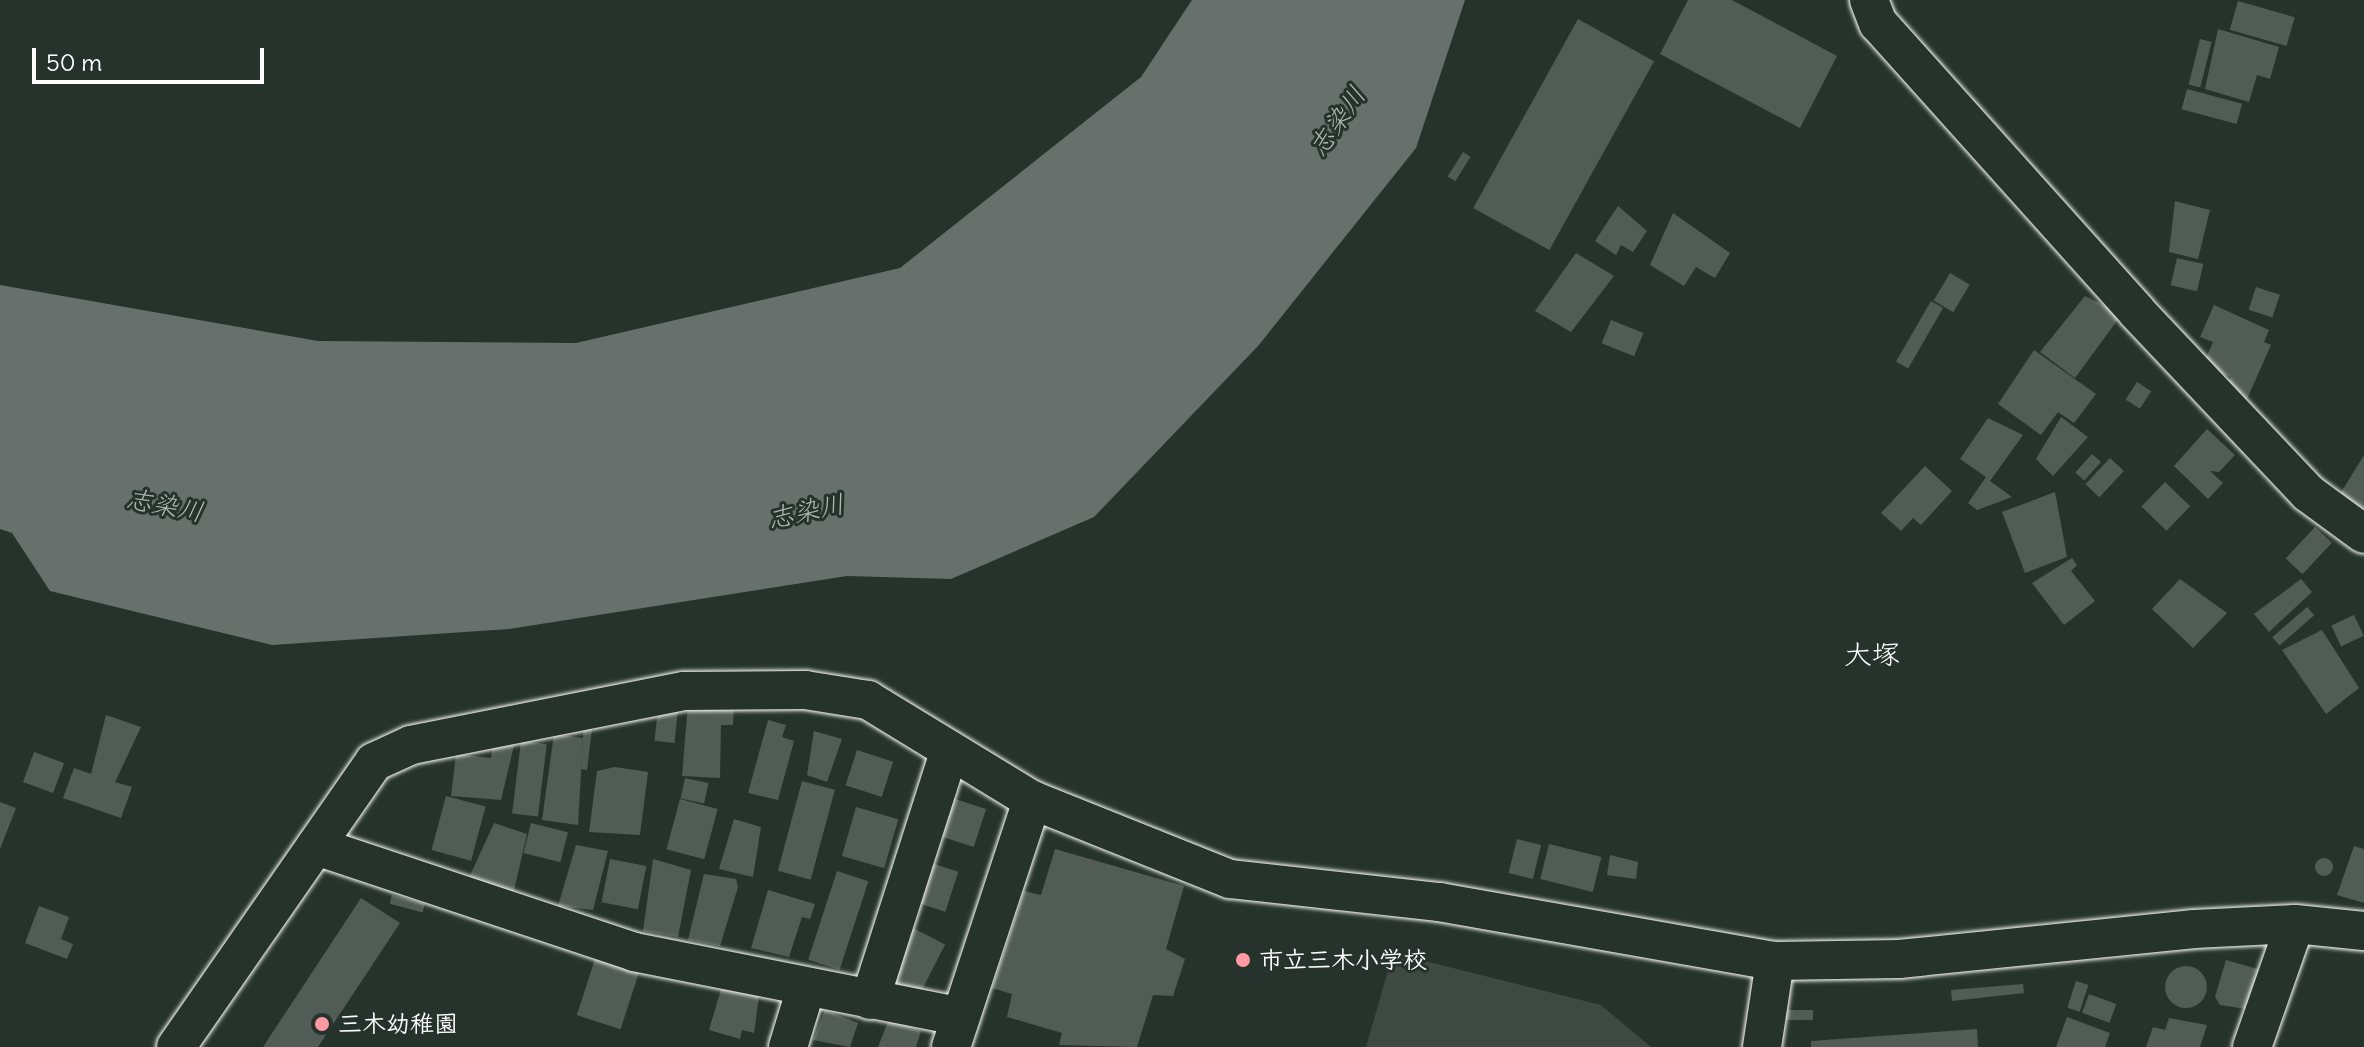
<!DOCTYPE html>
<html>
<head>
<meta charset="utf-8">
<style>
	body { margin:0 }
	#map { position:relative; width:2364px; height:1047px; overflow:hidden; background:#26332d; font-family:Delius,"Klee One",sans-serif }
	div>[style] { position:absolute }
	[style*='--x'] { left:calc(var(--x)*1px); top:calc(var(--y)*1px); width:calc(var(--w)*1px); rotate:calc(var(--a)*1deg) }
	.green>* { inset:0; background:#3e4944 }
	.water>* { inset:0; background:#67706c }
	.building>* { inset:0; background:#515c57; transform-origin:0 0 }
	.round { border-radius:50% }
	.roads { filter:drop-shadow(0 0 2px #fff) drop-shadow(0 0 2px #fff) }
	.minor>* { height:38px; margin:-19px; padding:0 19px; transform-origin:19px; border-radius:19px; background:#26332d }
	.dots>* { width:22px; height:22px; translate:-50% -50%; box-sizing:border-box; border:4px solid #26332d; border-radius:50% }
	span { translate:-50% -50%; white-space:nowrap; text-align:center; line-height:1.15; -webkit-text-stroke:6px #26332d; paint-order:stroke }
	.poi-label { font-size:24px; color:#fff; font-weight:700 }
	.left { translate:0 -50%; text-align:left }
	.water-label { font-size:26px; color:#b3b8b6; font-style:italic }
	.quarter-label { font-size:28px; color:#fff }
	.scale { position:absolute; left:32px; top:48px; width:232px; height:36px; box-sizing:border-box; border:4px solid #fff; border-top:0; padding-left:10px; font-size:24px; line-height:28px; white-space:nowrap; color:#fff; -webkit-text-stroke:6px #26332d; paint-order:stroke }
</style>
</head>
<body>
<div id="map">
	<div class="green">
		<div style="clip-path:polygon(1393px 953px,1601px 1005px,1651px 1047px,1366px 1047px)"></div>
	</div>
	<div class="water">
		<div style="clip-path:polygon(1192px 0,1465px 0,1416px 148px,1258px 346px,1094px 517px,951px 579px,847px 576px,509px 629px,272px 645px,50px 591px,12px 533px,0 529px,0 285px,318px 341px,576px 343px,900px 268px,1141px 77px)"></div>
	</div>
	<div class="building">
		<div style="clip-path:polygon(1688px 0,1732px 0,1837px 56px,1800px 128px,1660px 54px)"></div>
		<div style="left:2238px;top:1px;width:59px;height:30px;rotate:16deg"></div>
		<div style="left:1578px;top:19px;width:87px;height:216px;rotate:29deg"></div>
		<div style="clip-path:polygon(2218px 29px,2279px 47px,2270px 79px,2257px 75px,2249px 102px,2205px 89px)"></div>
		<div style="left:2200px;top:39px;width:12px;height:47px;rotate:14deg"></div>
		<div style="left:2187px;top:89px;width:57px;height:21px;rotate:15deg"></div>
		<div style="left:1463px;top:152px;width:9px;height:29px;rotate:32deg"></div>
		<div style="clip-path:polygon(2175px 201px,2210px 210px,2198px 259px,2169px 252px)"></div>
		<div style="clip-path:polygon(1618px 206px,1647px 231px,1633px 252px,1621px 245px,1616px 255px,1595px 241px)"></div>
		<div style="clip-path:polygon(1673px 213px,1730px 253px,1715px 278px,1696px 267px,1684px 286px,1650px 265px)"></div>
		<div style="clip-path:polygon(1576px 253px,1614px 276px,1571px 332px,1535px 311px)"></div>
		<div style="left:2177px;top:258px;width:27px;height:28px;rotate:13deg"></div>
		<div style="left:1950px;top:273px;width:23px;height:32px;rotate:31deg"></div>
		<div style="left:2256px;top:287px;width:25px;height:24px;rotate:18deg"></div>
		<div style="clip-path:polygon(2085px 296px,2122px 314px,2075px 378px,2040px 352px)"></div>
		<div style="left:1931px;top:301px;width:14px;height:70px;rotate:30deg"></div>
		<div style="clip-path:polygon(2214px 305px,2269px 330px,2264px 342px,2271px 345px,2247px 399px,2226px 389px,2231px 377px,2203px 365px,2213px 342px,2200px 337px)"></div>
		<div style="left:1611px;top:320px;width:35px;height:25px;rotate:22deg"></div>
		<div style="clip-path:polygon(2034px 350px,2096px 394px,2074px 423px,2058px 412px,2041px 435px,1998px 404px)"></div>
		<div style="left:2137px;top:382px;width:17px;height:21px;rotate:33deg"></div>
		<div style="clip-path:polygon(2061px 417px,2088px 437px,2053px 476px,2036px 459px)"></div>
		<div style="clip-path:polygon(1988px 418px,2023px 435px,1990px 481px,2012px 497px,1977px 510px,1968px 503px,1986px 477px,1960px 459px)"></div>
		<div style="clip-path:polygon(2207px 429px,2235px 455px,2219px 472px,2210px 471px,2223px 483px,2208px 499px,2174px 466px)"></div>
		<div style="left:2092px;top:454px;width:12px;height:25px;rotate:42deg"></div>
		<div style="clip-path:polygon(2364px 455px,2364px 519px,2337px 499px)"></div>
		<div style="left:2110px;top:458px;width:19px;height:36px;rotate:43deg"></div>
		<div style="clip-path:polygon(1925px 466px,1952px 491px,1921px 525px,1913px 518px,1901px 531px,1881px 513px)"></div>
		<div style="left:2165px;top:482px;width:35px;height:34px;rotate:44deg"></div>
		<div style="clip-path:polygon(2055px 492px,2067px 557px,2025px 573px,2002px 512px)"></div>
		<div style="left:2315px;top:527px;width:23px;height:43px;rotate:43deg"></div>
		<div style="clip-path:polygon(2072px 558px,2077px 565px,2071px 571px,2095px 601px,2064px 625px,2032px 583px)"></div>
		<div style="clip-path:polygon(2180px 579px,2227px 613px,2193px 648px,2152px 609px)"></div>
		<div style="clip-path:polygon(2301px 579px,2312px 592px,2269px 632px,2254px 614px)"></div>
		<div style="left:2307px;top:607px;width:11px;height:46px;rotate:49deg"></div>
		<div style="left:2354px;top:615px;width:23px;height:25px;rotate:65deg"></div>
		<div style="clip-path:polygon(2322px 630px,2359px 688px,2326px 714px,2282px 650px)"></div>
		<div style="clip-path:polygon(688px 703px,734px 705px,733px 725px,721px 725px,720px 778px,682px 776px)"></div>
		<div style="left:658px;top:708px;width:20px;height:33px;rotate:6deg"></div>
		<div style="clip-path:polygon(106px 715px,141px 727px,115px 782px,132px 787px,121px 818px,63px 798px,74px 768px,91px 774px)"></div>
		<div style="clip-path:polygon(584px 720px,593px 721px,587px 770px,581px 769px)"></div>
		<div style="clip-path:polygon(768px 720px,786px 725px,782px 737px,794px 741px,778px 800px,748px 793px)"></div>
		<div style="clip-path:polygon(814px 731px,842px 739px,827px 782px,807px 775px)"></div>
		<div style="clip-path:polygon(554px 734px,583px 738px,578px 825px,542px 820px)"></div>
		<div style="clip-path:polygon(516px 737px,501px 800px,451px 796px,456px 754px,491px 758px,493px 742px)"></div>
		<div style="left:521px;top:741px;width:26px;height:73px;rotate:7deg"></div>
		<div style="left:857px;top:750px;width:38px;height:37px;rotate:18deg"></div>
		<div style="left:34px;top:752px;width:32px;height:32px;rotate:20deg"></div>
		<div style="clip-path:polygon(615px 767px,648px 772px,640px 835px,589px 832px,597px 771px)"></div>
		<div style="left:685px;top:778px;width:24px;height:21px;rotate:12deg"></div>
		<div style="left:802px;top:781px;width:34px;height:93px;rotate:15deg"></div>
		<div style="left:446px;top:796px;width:41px;height:56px;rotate:15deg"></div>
		<div style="left:949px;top:797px;width:39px;height:40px;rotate:18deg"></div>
		<div style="left:680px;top:799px;width:39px;height:52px;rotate:15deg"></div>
		<div style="clip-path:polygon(0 802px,16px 808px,0 849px)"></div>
		<div style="left:856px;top:807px;width:44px;height:51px;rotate:16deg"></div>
		<div style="clip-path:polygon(734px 819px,761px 827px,753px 877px,719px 869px)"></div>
		<div style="clip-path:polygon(494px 823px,527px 834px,513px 895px,468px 880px)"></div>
		<div style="left:531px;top:823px;width:38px;height:31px;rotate:14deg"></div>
		<div style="left:1517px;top:839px;width:25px;height:35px;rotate:14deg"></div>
		<div style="left:1549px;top:844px;width:54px;height:36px;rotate:14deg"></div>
		<div style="clip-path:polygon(576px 845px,608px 851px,593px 910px,558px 906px)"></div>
		<div style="clip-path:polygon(2354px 846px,2364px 849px,2364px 903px,2337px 895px)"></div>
		<div style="clip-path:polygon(1055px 849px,1184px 886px,1166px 949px,1185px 959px,1173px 996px,1153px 995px,1137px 1047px,1059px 1045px,1062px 1033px,1007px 1017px,1012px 994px,992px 988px,1024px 891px,1041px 895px)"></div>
		<div style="clip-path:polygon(1610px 855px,1638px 862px,1636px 879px,1607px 875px)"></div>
		<div class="round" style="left:2315px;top:858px;width:18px;height:18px"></div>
		<div style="left:610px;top:859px;width:37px;height:44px;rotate:11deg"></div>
		<div style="clip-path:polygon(653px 859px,691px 870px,678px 937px,643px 931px)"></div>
		<div style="left:925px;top:861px;width:35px;height:42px;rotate:18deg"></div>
		<div style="left:837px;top:871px;width:33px;height:93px;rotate:18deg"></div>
		<div style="clip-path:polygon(704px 874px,736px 879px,738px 887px,720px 946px,688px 940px)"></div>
		<div style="clip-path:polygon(768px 890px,815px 904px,810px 919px,802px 917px,789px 957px,751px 948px)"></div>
		<div style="left:392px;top:895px;width:34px;height:9px;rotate:15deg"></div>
		<div style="clip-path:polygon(361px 898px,400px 923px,318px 1047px,263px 1047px)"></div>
		<div style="clip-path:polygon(39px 906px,69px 917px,61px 939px,73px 944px,67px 959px,25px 943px)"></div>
		<div style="left:905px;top:924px;width:45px;height:57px;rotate:27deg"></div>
		<div style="left:595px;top:959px;width:46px;height:59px;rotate:18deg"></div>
		<div style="clip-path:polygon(2226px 960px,2261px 970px,2247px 1009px,2220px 1005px,2215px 997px)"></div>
		<div class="round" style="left:2165px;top:966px;width:42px;height:42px"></div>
		<div style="left:2076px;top:981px;width:13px;height:28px;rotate:18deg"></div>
		<div style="clip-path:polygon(2023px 984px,2024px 993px,1952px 1001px,1951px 990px)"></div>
		<div style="clip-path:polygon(722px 986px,759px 996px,754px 1033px,742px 1030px,740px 1039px,709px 1030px)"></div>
		<div style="left:2089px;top:994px;width:29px;height:20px;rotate:20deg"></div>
		<div style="clip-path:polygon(825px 1010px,858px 1023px,850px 1047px,813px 1040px)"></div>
		<div style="left:1813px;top:1010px;width:10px;height:28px;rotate:90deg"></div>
		<div style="clip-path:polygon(2067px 1017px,2110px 1033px,2105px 1047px,2056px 1047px)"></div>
		<div style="clip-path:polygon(2169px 1018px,2207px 1025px,2200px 1047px,2146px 1047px,2153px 1027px,2165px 1030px)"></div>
		<div style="clip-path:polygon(889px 1019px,921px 1031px,916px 1047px,878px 1047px)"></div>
		<div style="clip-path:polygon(1977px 1029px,1978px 1047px,1811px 1047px,1811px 1041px)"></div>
	</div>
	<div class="roads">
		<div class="minor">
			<div style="--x:1869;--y:0;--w:25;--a:69"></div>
			<div style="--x:1878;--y:23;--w:388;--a:48.1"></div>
			<div style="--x:2137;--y:312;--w:249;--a:46.6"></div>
			<div style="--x:2308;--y:493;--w:69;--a:36.2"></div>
			<div style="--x:316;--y:846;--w:335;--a:18.4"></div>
			<div style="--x:634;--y:952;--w:333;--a:11.2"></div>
			<div style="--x:870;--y:1000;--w:262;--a:-72.3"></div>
			<div style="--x:176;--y:1047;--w:347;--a:-55.2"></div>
			<div style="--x:374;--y:762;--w:41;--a:-24.7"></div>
			<div style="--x:411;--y:745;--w:278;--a:-11.2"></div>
			<div style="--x:684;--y:691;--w:121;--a:-0.5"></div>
			<div style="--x:805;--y:690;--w:64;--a:9"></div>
			<div style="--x:868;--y:700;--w:192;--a:31.4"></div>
			<div style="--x:1032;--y:800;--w:213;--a:21.8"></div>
			<div style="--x:1230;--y:879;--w:210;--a:6.3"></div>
			<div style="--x:1439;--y:902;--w:341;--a:10"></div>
			<div style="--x:1775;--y:961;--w:124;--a:-0.9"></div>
			<div style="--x:1899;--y:959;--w:297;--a:-5.8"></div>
			<div style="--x:2194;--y:929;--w:101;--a:-2.8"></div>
			<div style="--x:2295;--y:924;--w:69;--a:5.8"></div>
			<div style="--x:788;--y:1047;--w:62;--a:-73"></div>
			<div style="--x:951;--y:1047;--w:260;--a:-71.8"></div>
			<div style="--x:1762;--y:1047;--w:87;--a:-81.4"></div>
			<div style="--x:2252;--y:1047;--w:130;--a:-70.7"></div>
		</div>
	</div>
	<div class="dots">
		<div style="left:1243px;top:960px;background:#ff9aa2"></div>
		<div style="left:322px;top:1024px;background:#ff9aa2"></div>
	</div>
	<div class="poi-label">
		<span class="left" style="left:1259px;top:960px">市立三木小学校</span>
		<span class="left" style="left:338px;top:1024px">三木幼稚園</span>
	</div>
	<div class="water-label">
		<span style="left:1337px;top:121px;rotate:-55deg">志染川</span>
		<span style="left:165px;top:505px;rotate:11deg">志染川</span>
		<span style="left:806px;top:511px;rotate:-12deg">志染川</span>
	</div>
	<div class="quarter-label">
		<span style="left:1872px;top:654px">大塚</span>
	</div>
	<div class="scale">50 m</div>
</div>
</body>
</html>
